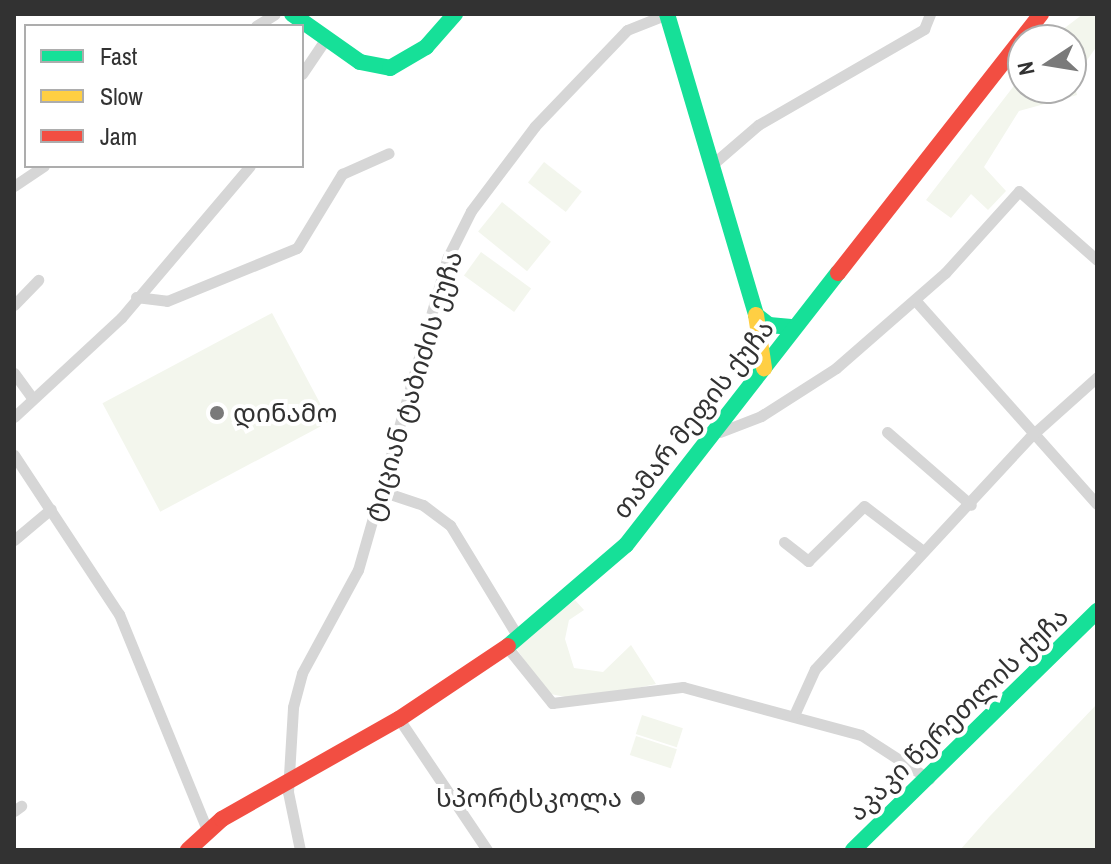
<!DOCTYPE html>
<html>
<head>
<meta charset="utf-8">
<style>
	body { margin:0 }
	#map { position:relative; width:1111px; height:864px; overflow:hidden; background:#fff; font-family:"Archivo Narrow","Noto Sans Georgian",sans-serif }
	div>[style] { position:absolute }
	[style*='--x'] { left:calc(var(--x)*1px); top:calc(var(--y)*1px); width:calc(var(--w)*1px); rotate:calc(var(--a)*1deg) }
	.green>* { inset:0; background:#f3f6ed; transform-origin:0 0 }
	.street>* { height:11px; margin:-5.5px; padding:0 5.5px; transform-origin:5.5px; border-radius:5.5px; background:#d6d6d6 }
	.fast>* { height:16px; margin:-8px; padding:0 8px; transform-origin:8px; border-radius:8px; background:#16e098 }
	.slow>* { height:16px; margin:-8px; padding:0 8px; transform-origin:8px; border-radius:8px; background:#ffcf43 }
	.jam>* { height:16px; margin:-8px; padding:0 8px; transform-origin:8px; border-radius:8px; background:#f24e42 }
	.dots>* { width:22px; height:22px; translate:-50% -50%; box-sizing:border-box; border:4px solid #fff; border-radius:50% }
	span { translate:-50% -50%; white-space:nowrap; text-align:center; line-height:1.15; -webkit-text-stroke:8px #fff; paint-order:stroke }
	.street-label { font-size:26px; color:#323232 }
	.poi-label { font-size:26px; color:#323232 }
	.left { translate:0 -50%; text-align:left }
	.right { translate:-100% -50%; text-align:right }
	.frame { position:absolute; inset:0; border:16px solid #323232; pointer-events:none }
	.legend { position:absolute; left:24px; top:24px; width:280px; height:144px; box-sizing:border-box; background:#fff; border:2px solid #adadad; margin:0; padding:10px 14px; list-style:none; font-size:24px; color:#323232 }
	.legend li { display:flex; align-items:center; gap:16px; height:40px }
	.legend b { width:40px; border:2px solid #adadad }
	.north { position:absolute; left:1007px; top:24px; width:80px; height:80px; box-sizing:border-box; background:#fff; border:2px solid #adadad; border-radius:50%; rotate:258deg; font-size:22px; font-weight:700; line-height:32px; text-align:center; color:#323232 }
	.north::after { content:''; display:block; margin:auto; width:28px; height:36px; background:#7a7a7a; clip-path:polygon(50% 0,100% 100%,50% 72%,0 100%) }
</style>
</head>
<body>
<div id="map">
	<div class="green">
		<div style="clip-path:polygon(1083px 14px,1097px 14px,1097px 46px,1073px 80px,1077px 95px,1019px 111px,984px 167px,1006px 191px,988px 210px,971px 194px,951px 218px,926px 200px,1023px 74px,1023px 88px,1071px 88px,1071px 40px,1049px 40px)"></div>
		<div style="left:544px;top:162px;width:48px;height:26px;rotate:38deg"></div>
		<div style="left:502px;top:202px;width:63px;height:38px;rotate:39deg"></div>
		<div style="left:481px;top:252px;width:62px;height:29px;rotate:36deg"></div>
		<div style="left:272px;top:313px;width:123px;height:192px;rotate:62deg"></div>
		<div style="clip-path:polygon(575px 600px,584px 610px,569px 620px,565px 639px,574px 668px,603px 672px,631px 645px,656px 684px,580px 700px,546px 693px,515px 646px)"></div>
		<div style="clip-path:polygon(1097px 704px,1097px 850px,960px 850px,990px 816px)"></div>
		<div style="left:642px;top:715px;width:43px;height:20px;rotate:18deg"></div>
		<div style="left:636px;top:736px;width:43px;height:20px;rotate:18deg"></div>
	</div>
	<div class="street">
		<div style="--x:256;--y:26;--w:22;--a:-32"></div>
		<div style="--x:302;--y:74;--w:40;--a:-56"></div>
		<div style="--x:714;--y:163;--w:58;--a:-40.8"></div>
		<div style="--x:758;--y:125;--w:192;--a:-30"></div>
		<div style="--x:924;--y:29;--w:16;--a:-68"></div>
		<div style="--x:14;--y:186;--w:36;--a:-34"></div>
		<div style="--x:136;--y:297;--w:31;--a:7"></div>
		<div style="--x:167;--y:301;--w:140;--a:-22.2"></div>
		<div style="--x:297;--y:248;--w:87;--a:-58.7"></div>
		<div style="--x:342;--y:174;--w:51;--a:-24.1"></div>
		<div style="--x:915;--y:300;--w:273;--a:48.3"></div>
		<div style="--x:14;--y:305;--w:35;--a:-46"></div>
		<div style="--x:14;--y:373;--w:31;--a:54"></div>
		<div style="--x:14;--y:417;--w:146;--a:-42.8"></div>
		<div style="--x:121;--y:318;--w:199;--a:-49.7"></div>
		<div style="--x:720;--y:432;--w:44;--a:-21.3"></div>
		<div style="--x:761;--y:416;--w:89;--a:-32.6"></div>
		<div style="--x:836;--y:368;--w:145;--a:-41.1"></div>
		<div style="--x:945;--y:273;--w:110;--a:-47.9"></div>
		<div style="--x:1019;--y:191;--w:104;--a:41.5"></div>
		<div style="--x:887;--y:432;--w:111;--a:41"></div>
		<div style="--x:14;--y:455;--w:191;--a:56.6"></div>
		<div style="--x:119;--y:614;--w:233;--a:67.8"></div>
		<div style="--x:381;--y:491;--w:44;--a:18.4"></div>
		<div style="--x:423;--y:505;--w:34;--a:37"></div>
		<div style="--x:450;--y:525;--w:131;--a:58.7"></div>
		<div style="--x:14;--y:540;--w:48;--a:-40"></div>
		<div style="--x:784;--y:542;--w:31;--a:38"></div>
		<div style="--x:808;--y:561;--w:78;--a:-44.5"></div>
		<div style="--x:864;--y:506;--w:74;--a:37.3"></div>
		<div style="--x:507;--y:647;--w:72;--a:51.2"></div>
		<div style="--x:552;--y:703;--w:132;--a:-7"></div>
		<div style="--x:683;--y:687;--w:184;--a:15.1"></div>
		<div style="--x:861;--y:735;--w:81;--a:32.9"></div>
		<div style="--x:795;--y:713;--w:48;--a:-65.6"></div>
		<div style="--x:815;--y:669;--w:316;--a:-47.2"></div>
		<div style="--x:1030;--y:437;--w:90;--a:-41.8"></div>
		<div style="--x:399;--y:719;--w:158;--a:56.1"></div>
		<div style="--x:14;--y:811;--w:9;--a:-36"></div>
		<div style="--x:300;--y:850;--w:59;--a:-101.7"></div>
		<div style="--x:288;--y:792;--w:85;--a:-86.6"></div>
		<div style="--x:293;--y:707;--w:35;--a:-75"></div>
		<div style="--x:302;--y:673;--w:117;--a:-61.5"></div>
		<div style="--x:358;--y:570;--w:326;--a:-74"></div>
		<div style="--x:448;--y:257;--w:51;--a:-63.4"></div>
		<div style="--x:471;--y:211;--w:106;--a:-53"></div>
		<div style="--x:535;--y:126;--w:133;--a:-46.2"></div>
		<div style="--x:627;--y:30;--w:43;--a:-21.8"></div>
	</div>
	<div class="fast">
		<div style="--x:292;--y:14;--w:83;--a:35.2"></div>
		<div style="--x:360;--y:62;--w:31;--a:11"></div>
		<div style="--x:390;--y:68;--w:42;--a:-30.3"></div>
		<div style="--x:426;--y:47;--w:44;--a:-48.7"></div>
		<div style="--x:667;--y:14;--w:314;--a:73.5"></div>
		<div style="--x:756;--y:315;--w:16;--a:38"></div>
		<div style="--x:769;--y:325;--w:25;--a:5"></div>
		<div style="--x:508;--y:646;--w:155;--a:-40.6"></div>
		<div style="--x:626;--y:545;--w:345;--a:-52.1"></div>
		<div style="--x:853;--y:850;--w:342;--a:-44.4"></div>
	</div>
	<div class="slow">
		<div style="--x:756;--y:315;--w:54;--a:81.4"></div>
	</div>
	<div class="jam">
		<div style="--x:838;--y:273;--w:329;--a:-51.9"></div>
		<div style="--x:188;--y:850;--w:46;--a:-42.4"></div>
		<div style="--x:222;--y:819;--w:203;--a:-29.5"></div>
		<div style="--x:399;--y:719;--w:131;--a:-33.8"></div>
	</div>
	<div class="dots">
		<div style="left:217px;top:413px;background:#7a7a7a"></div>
		<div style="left:638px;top:798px;background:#7a7a7a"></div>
	</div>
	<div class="street-label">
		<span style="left:413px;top:386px;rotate:-73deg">ტიციან ტაბიძის ქუჩა</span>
		<span style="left:693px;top:419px;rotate:-52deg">თამარ მეფის ქუჩა</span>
		<span style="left:958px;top:714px;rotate:-44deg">აკაკი წერეთლის ქუჩა</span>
	</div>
	<div class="poi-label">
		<span class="left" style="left:233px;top:413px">დინამო</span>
		<span class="right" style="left:622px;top:798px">სპორტსკოლა</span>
	</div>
	<div class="frame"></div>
	<ul class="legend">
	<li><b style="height:10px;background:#16e098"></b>Fast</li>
	<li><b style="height:10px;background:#ffcf43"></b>Slow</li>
	<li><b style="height:10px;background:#f24e42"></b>Jam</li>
	</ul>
	<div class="north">N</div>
</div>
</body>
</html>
